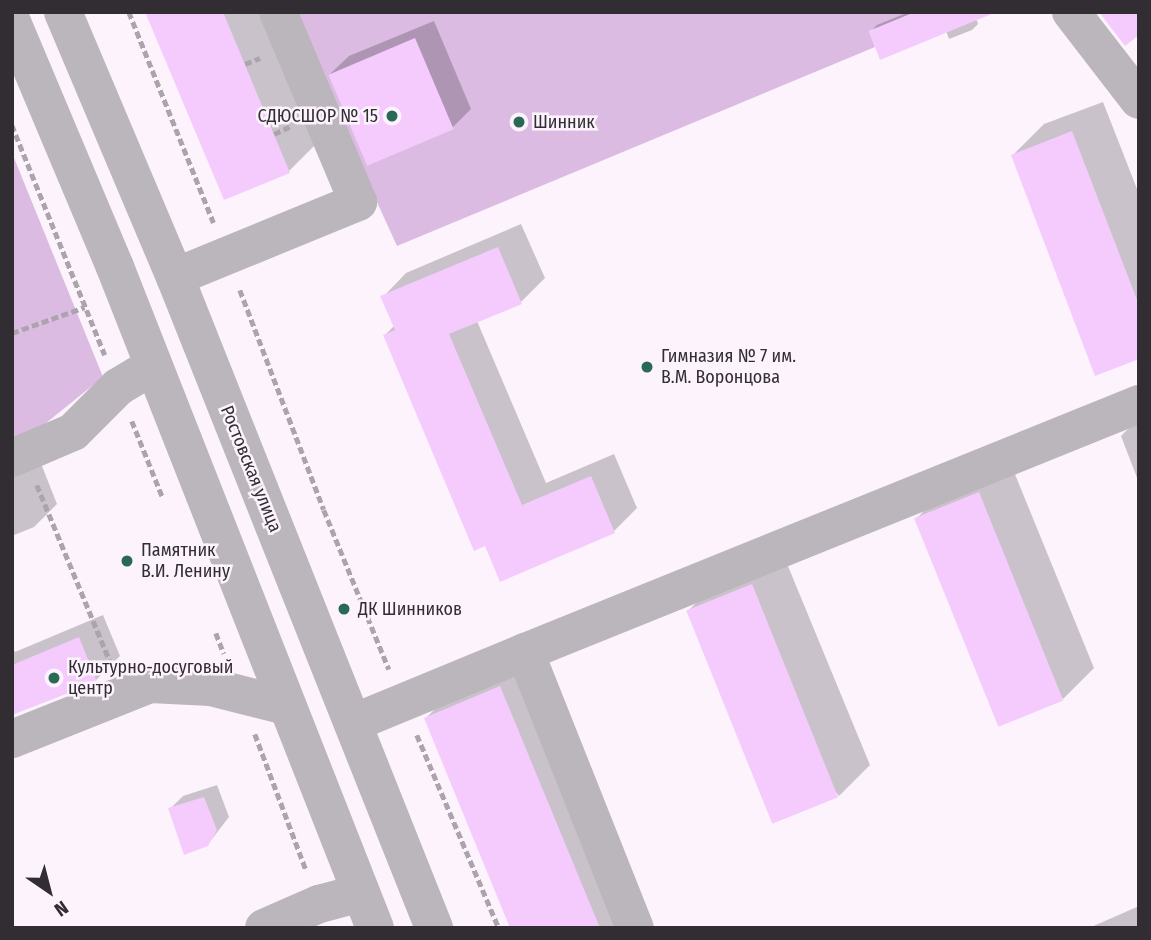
<!DOCTYPE html>
<html>
<head>
<meta charset="utf-8">
<style>
	body { margin:0 }
	#map { position:relative; width:1151px; height:940px; overflow:hidden; background:#fcf3fd; font-family:"Fira Sans Condensed",sans-serif }
	div>[style] { position:absolute }
	[style*='--x'] { left:calc(var(--x)*1px); top:calc(var(--y)*1px); width:calc(var(--w)*1px); rotate:calc(var(--a)*1deg) }
	.green>* { inset:0; background:#dbbbe2 }
	.shadow>* { inset:0; background:#0003 }
	.building>* { inset:0; background:#f5cbfe; transform-origin:0 0 }
	.path>* { height:4.5px; margin-top:-2.25px; transform-origin:0; background:repeating-linear-gradient(90deg,#aca4ad 0 7px,transparent 0 10.5px) }
	.minor>* { height:38px; margin:-19px; padding:0 19px; transform-origin:19px; border-radius:19px; background:#bbb5bc }
	.dots>* { width:19px; height:19px; translate:-50% -50%; box-sizing:border-box; border:4px solid #fcf3fd; border-radius:50% }
	span { translate:-50% -50%; white-space:nowrap; text-align:center; line-height:1.15; -webkit-text-stroke:5px #fcf3fd; paint-order:stroke }
	.poi-label { font-size:18px; color:#322d33 }
	.right { translate:-100% -50%; text-align:right }
	.left { translate:0 -50%; text-align:left }
	.street-label { font-size:18px; color:#322d33 }
	.frame { position:absolute; inset:0; border:14px solid #322d33; pointer-events:none }
	.north { position:absolute; left:14px; top:856px; width:70px; height:70px; -webkit-text-stroke:5px #fcf3fd; paint-order:stroke; rotate:145deg; font-size:19px; font-weight:700; line-height:28px; text-align:center; color:#322d33 }
	.north::after { content:''; display:block; margin:auto; width:24px; height:32px; background:#322d33; clip-path:polygon(50% 0,100% 100%,50% 72%,0 100%) }
</style>
</head>
<body>
<div id="map">
	<div class="green">
		<div style="clip-path:polygon(298px 12px,915px 12px,869px 31px,875px 47px,397px 246px,361px 167px)"></div>
		<div style="clip-path:polygon(12px 153px,103px 377px,25px 440px,12px 445px)"></div>
	</div>
	<div class="shadow">
		<div style="clip-path:polygon(147px 12px,267px 12px,320px 140px,289px 171px,225px 198px)"></div>
		<div style="clip-path:polygon(909px 12px,985px 12px,975px 16px,978px 24px,972px 30px,949px 39px,946px 31px,871px 31px,877px 25px)"></div>
		<div style="clip-path:polygon(434px 21px,471px 109px,452px 128px,330px 74px,349px 56px)"></div>
		<div style="clip-path:polygon(1103px 102px,1139px 194px,1139px 357px,1013px 155px,1044px 124px)"></div>
		<div style="clip-path:polygon(521px 224px,545px 278px,521px 302px,477px 321px,546px 483px,614px 454px,637px 508px,614px 531px,485px 544px,385px 335px,395px 325px,383px 297px,406px 273px)"></div>
		<div style="clip-path:polygon(1139px 418px,1139px 483px,1121px 436px)"></div>
		<div style="clip-path:polygon(38px 456px,57px 504px,34px 527px,12px 536px,12px 464px)"></div>
		<div style="clip-path:polygon(1010px 462px,1094px 668px,1063px 699px,916px 519px,947px 488px)"></div>
		<div style="clip-path:polygon(783px 554px,870px 765px,839px 796px,688px 611px,719px 580px)"></div>
		<div style="clip-path:polygon(103px 615px,120px 656px,96px 680px,12px 713px,12px 646px,15px 652px)"></div>
		<div style="clip-path:polygon(531px 656px,643px 928px,512px 928px,426px 718px,457px 687px)"></div>
		<div style="clip-path:polygon(217px 785px,229px 817px,208px 844px,170px 809px,183px 796px)"></div>
		<div style="clip-path:polygon(1139px 906px,1139px 928px,1089px 928px)"></div>
	</div>
	<div class="building">
		<div style="clip-path:polygon(145px 12px,223px 12px,290px 173px,224px 200px)"></div>
		<div style="clip-path:polygon(915px 12px,994px 12px,994px 13px,880px 60px,869px 31px)"></div>
		<div style="clip-path:polygon(1099px 12px,1139px 12px,1139px 35px,1125px 46px)"></div>
		<div style="left:415px;top:38px;width:99px;height:94px;rotate:67deg"></div>
		<div style="clip-path:polygon(1072px 131px,1139px 305px,1139px 359px,1095px 376px,1011px 155px)"></div>
		<div style="clip-path:polygon(498px 247px,522px 304px,449px 334px,522px 505px,591px 476px,615px 533px,500px 582px,485px 546px,474px 551px,383px 335px,395px 330px,380px 296px)"></div>
		<div style="left:979px;top:492px;width:225px;height:70px;rotate:68deg"></div>
		<div style="left:752px;top:584px;width:230px;height:71px;rotate:68deg"></div>
		<div style="clip-path:polygon(79px 637px,97px 682px,12px 715px,12px 665px)"></div>
		<div style="clip-path:polygon(500px 686px,600px 928px,510px 928px,424px 718px)"></div>
		<div style="clip-path:polygon(204px 797px,217px 830px,208px 846px,184px 855px,168px 808px)"></div>
	</div>
	<div class="path">
		<div style="--x:129;--y:12;--w:227;--a:68.1"></div>
		<div style="--x:245;--y:64;--w:16;--a:-22"></div>
		<div style="--x:12;--y:125;--w:248;--a:68"></div>
		<div style="--x:274;--y:134;--w:17;--a:-25"></div>
		<div style="--x:240;--y:290;--w:235;--a:69.1"></div>
		<div style="--x:324;--y:510;--w:172;--a:67.8"></div>
		<div style="--x:12;--y:333;--w:77;--a:-19.6"></div>
		<div style="--x:132;--y:421;--w:83;--a:68.1"></div>
		<div style="--x:37;--y:485;--w:191;--a:67.5"></div>
		<div style="--x:216;--y:633;--w:22;--a:69"></div>
		<div style="--x:255;--y:734;--w:145;--a:69.4"></div>
		<div style="--x:417;--y:735;--w:210;--a:67"></div>
	</div>
	<div class="minor">
		<div style="--x:63;--y:12;--w:288;--a:67.1"></div>
		<div style="--x:175;--y:277;--w:701;--a:68.3"></div>
		<div style="--x:1071;--y:12;--w:111;--a:52.3"></div>
		<div style="--x:12;--y:22;--w:266;--a:67.2"></div>
		<div style="--x:115;--y:267;--w:710;--a:68.53"></div>
		<div style="--x:175;--y:277;--w:198;--a:-22.3"></div>
		<div style="--x:358;--y:202;--w:206;--a:-112.8"></div>
		<div style="--x:12;--y:458;--w:66;--a:-23.1"></div>
		<div style="--x:73;--y:432;--w:64;--a:-45"></div>
		<div style="--x:118;--y:387;--w:41;--a:-31"></div>
		<div style="--x:525;--y:652;--w:662;--a:-21.99"></div>
		<div style="--x:353;--y:723;--w:186;--a:-22.4"></div>
		<div style="--x:525;--y:652;--w:297;--a:68.3"></div>
		<div style="--x:12;--y:739;--w:149;--a:-21.7"></div>
		<div style="--x:150;--y:684;--w:61;--a:2.8"></div>
		<div style="--x:211;--y:687;--w:77;--a:14.2"></div>
		<div style="--x:264;--y:928;--w:60;--a:-23.6"></div>
		<div style="--x:319;--y:904;--w:43;--a:-14.7"></div>
	</div>
	<div class="dots">
		<div style="left:392px;top:116px;background:#2a6956"></div>
		<div style="left:519px;top:122px;background:#2a6956"></div>
		<div style="left:647px;top:367px;background:#2a6956"></div>
		<div style="left:127px;top:561px;background:#2a6956"></div>
		<div style="left:344px;top:609px;background:#2a6956"></div>
		<div style="left:54px;top:678px;background:#2a6956"></div>
	</div>
	<div class="poi-label">
		<span class="right" style="left:378px;top:116px">СДЮСШОР № 15</span>
		<span class="left" style="left:533px;top:122px">Шинник</span>
		<span class="left" style="left:661px;top:367px">Гимназия № 7 им.<br>В.М. Воронцова</span>
		<span class="left" style="left:141px;top:561px">Памятник<br>В.И. Ленину</span>
		<span class="left" style="left:358px;top:609px">ДК Шинников</span>
		<span class="left" style="left:68px;top:678px">Культурно-досуговый<br>центр</span>
	</div>
	<div class="street-label">
		<span style="left:251px;top:469px;rotate:68deg">Ростовская улица</span>
	</div>
	<div class="frame"></div>
	<div class="north">N</div>
</div>
</body>
</html>
